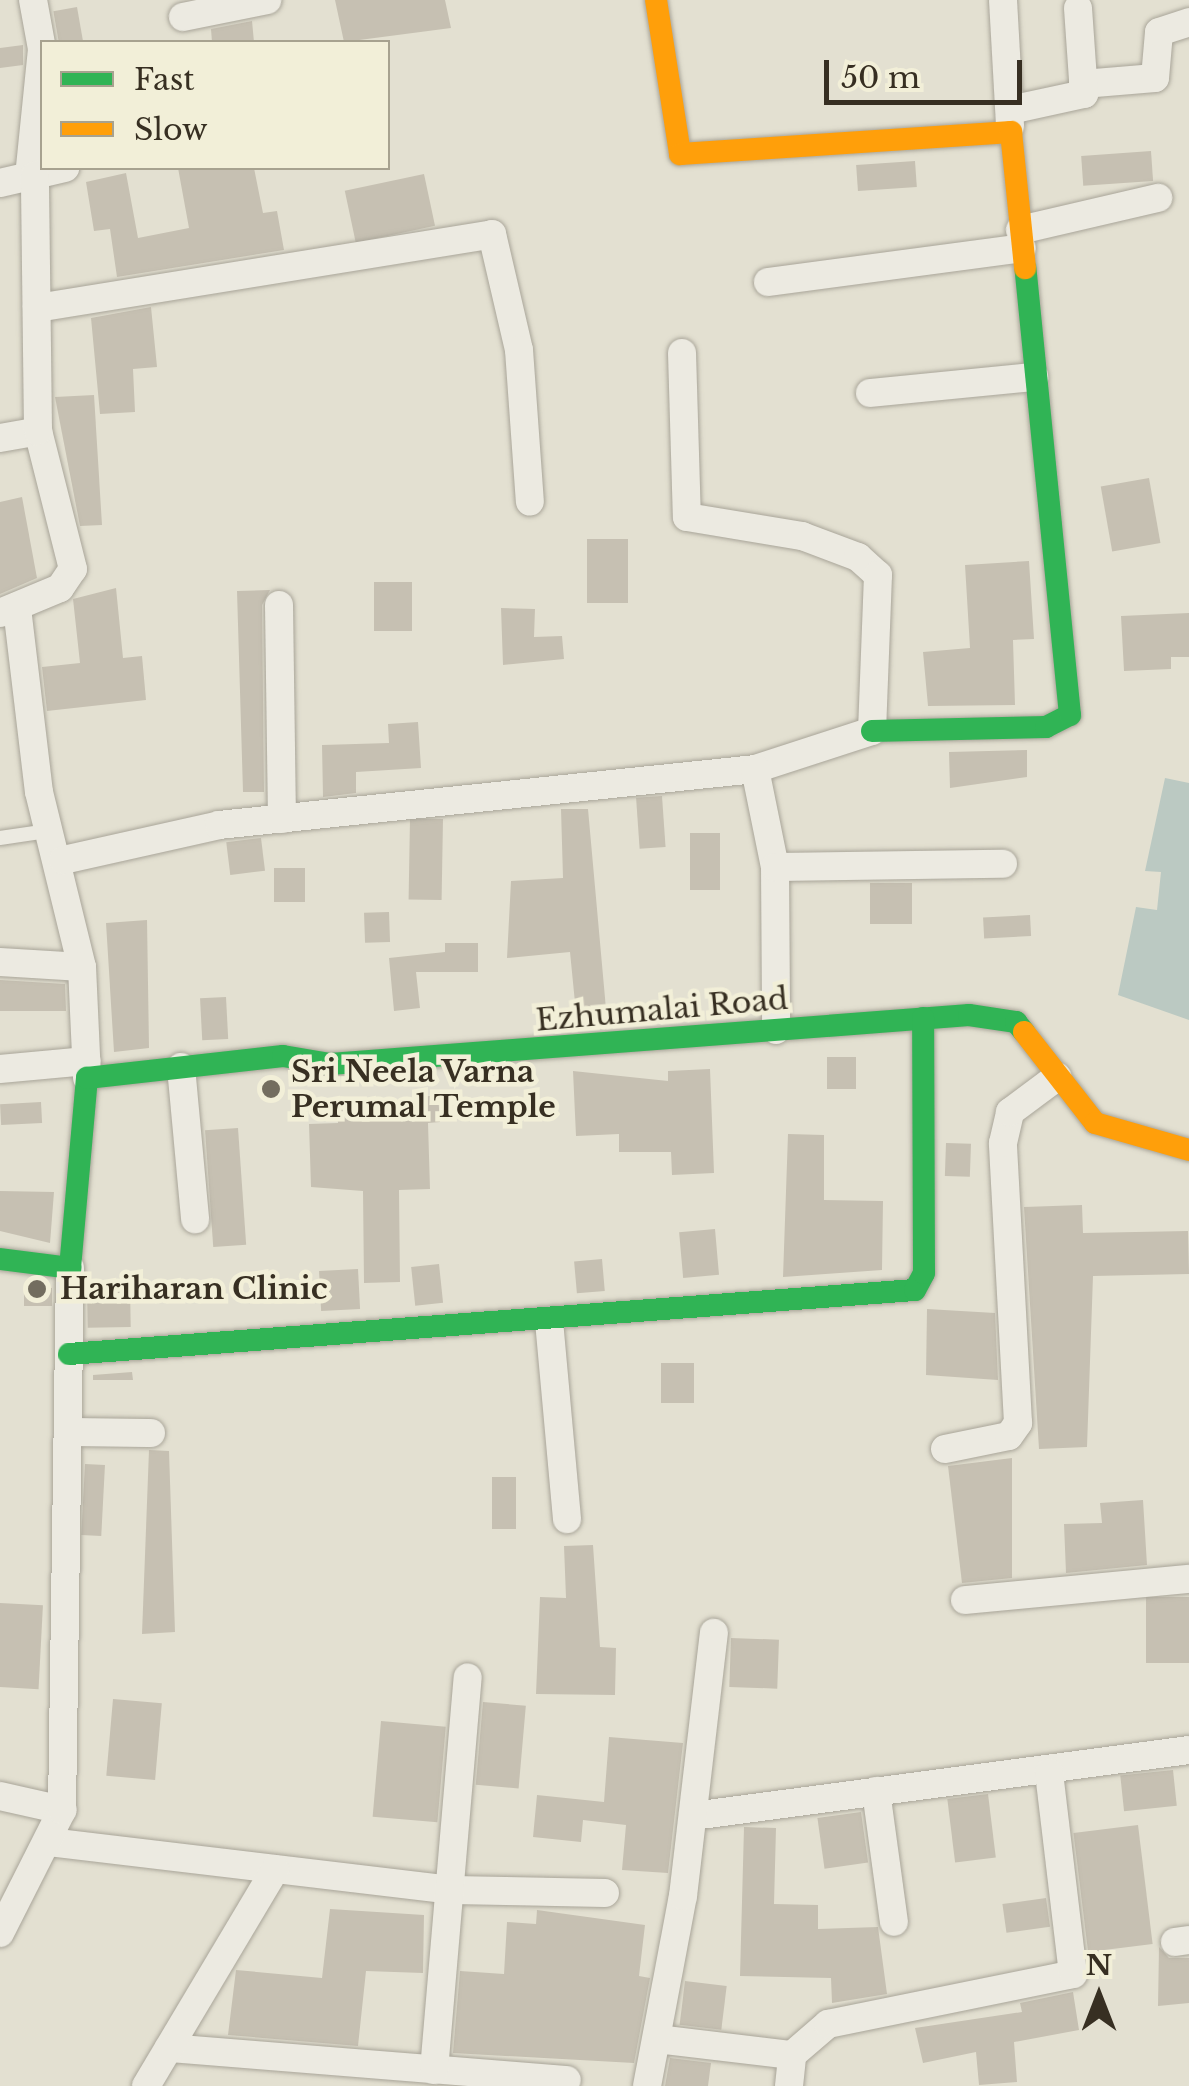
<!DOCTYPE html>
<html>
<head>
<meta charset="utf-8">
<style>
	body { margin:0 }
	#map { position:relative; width:1189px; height:2086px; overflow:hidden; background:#e3e0d1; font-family:"Libre Baskerville",serif }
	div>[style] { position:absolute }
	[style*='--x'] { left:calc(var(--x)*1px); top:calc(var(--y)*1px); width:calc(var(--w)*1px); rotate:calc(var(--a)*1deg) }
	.water>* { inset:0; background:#bbc9c2 }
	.building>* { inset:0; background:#c6c0b2; transform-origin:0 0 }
	.roads { filter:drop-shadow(0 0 2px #a9a599) drop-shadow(0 0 2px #a9a599) }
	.lane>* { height:14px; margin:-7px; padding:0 7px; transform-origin:7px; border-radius:7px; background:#eceae1 }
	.street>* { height:28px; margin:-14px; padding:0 14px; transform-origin:14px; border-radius:14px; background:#eceae1 }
	.fast>* { height:22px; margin:-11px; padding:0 11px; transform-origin:11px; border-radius:11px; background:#30b455 }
	.slow>* { height:22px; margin:-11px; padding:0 11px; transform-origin:11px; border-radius:11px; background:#ff9f0a }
	.dots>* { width:28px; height:28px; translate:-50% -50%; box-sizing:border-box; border:5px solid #f2efd8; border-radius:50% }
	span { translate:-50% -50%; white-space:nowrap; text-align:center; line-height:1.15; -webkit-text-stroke:9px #f2efd8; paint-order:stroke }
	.street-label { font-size:30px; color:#372f22 }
	.poi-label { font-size:30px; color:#372f22; font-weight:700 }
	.left { translate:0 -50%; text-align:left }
	.legend { position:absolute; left:40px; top:40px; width:350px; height:130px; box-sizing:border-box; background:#f2efd8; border:2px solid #a7a28f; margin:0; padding:12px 18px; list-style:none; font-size:30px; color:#372f22 }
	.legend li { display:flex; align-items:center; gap:20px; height:50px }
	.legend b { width:50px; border:2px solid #a7a28f }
	.north { position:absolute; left:1049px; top:1946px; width:100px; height:100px; -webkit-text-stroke:8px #f2efd8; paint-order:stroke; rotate:0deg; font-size:28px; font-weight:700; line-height:40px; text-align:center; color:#372f22 }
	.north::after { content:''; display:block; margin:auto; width:35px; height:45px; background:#372f22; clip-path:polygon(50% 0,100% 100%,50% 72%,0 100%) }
	.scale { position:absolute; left:824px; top:60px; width:198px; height:45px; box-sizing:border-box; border:5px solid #372f22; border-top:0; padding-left:12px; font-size:30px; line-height:35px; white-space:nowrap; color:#372f22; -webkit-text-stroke:8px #f2efd8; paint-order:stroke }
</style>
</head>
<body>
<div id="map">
	<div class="water">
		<div style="clip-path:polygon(1165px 778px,1189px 783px,1189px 1020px,1118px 995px,1136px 907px,1157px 910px,1161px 872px,1145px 871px)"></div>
	</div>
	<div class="building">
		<div style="clip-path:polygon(335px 0,445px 0,451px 28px,344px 42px)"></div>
		<div style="left:77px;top:7px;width:34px;height:24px;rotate:80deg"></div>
		<div style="clip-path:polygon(252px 21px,254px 42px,212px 42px,211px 29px)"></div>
		<div style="clip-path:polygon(23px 45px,23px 65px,0 68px,0 48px)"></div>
		<div style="left:1151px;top:151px;width:30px;height:70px;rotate:86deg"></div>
		<div style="left:915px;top:161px;width:26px;height:59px;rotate:86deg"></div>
		<div style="clip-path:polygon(178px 168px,254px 168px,263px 213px,277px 211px,284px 250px,117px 277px,110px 229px,94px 231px,86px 182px,126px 173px,138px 238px,189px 228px)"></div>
		<div style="left:424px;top:174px;width:53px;height:81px;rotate:78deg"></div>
		<div style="clip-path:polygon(151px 307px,157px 367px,133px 369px,135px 412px,100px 414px,91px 318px)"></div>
		<div style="clip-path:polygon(94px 395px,102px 525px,80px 526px,55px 397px)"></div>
		<div style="left:1149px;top:478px;width:66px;height:49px;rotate:80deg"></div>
		<div style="clip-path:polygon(22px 497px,37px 578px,0 594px,0 502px)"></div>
		<div style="left:587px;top:539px;width:41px;height:64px"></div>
		<div style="clip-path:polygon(1029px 561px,1034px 639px,1013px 640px,1015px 705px,928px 706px,923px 652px,970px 648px,965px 565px)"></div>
		<div style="left:374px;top:582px;width:38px;height:49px"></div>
		<div style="clip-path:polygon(116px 588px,123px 658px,142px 656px,146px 700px,47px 711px,42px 667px,80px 663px,73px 599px)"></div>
		<div style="clip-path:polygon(270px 590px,262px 605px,264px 792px,243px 792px,237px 591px)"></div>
		<div style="clip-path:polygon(501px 608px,535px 609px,534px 637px,562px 636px,564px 659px,503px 665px)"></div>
		<div style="clip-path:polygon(1189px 613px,1189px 657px,1171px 657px,1171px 669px,1124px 671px,1121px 616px)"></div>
		<div style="clip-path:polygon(418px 722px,421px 768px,356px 772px,356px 793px,323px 797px,322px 745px,389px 743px,388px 724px)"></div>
		<div style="clip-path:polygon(1027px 750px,1027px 777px,950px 788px,949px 752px)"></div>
		<div style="left:662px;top:796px;width:51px;height:26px;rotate:86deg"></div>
		<div style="clip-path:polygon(561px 809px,588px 809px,607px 1020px,577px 1023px,570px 952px,507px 958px,511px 881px,563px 878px)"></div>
		<div style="left:443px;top:819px;width:81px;height:33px;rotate:91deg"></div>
		<div style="left:690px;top:833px;width:30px;height:57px"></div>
		<div style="left:261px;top:838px;width:33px;height:35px;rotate:83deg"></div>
		<div style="left:305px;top:868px;width:34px;height:31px;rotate:90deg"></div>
		<div style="left:870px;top:883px;width:42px;height:41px"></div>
		<div style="left:389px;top:912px;width:30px;height:25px;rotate:88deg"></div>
		<div style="left:1030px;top:915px;width:21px;height:47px;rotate:87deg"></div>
		<div style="clip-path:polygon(147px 920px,149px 1048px,114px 1052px,106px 923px)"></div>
		<div style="clip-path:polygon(445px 943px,478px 943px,478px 972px,416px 972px,420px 1008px,394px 1011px,389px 958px,445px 952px)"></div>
		<div style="clip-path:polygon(0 980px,65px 984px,66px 1011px,0 1011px)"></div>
		<div style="left:226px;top:997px;width:42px;height:26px;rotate:87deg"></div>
		<div style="left:827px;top:1057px;width:29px;height:32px"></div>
		<div style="clip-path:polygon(710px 1069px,714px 1173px,672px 1175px,671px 1152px,619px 1152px,619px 1134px,576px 1136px,573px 1071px,668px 1081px,668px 1071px)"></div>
		<div style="clip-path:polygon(438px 1095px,440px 1122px,428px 1123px,430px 1189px,399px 1190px,400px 1282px,364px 1283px,363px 1191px,311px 1187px,309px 1124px,338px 1123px,337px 1107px)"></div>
		<div style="left:41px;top:1102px;width:21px;height:41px;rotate:87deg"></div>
		<div style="left:238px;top:1128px;width:117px;height:33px;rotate:86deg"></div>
		<div style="clip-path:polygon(788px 1134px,824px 1135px,824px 1200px,883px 1201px,882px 1270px,783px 1277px)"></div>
		<div style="left:946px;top:1143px;width:25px;height:33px;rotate:2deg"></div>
		<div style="clip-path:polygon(0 1191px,54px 1192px,50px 1243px,0 1231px)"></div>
		<div style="clip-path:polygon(1082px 1205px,1083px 1233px,1188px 1231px,1189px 1274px,1093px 1276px,1087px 1447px,1039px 1449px,1024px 1207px)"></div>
		<div style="left:715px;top:1229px;width:46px;height:36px;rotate:85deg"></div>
		<div style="left:602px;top:1259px;width:32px;height:28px;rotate:85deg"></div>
		<div style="left:439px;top:1264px;width:39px;height:28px;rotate:84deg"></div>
		<div style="left:358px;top:1269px;width:40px;height:39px;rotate:87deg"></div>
		<div style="clip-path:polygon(24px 1285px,52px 1288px,52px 1306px,24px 1306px)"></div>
		<div style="left:130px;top:1286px;width:41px;height:43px;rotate:89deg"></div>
		<div style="clip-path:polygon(927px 1309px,995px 1313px,998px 1380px,926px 1375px)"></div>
		<div style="left:694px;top:1363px;width:40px;height:33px;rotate:90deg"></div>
		<div style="clip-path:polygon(132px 1372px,133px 1380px,93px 1380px,93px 1375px)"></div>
		<div style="clip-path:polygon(149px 1450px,169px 1451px,175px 1632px,142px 1634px)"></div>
		<div style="clip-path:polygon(1012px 1458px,1012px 1578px,962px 1583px,948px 1466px)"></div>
		<div style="left:85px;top:1464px;width:20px;height:71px;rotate:3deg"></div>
		<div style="left:492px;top:1477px;width:24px;height:52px"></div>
		<div style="clip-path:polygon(1143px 1500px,1147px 1565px,1066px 1573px,1064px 1524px,1102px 1523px,1100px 1503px)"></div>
		<div style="clip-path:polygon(593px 1545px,600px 1647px,616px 1648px,615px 1695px,536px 1694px,540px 1597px,566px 1598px,564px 1546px)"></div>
		<div style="left:1189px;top:1597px;width:66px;height:43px;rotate:90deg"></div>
		<div style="left:0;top:1603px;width:43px;height:84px;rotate:3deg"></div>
		<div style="left:731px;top:1638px;width:48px;height:49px;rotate:2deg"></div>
		<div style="left:113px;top:1699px;width:49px;height:77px;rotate:5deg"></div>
		<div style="left:483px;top:1702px;width:43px;height:83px;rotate:5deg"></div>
		<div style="left:381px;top:1721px;width:65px;height:96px;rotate:5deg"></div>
		<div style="clip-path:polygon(609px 1737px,683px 1743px,668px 1873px,622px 1870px,626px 1825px,583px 1820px,581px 1842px,533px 1837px,537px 1795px,604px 1802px)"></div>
		<div style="left:1173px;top:1770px;width:36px;height:53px;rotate:84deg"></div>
		<div style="left:988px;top:1794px;width:64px;height:41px;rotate:83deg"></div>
		<div style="left:861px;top:1812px;width:51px;height:44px;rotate:82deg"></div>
		<div style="left:1138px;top:1825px;width:120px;height:65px;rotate:83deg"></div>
		<div style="clip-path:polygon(744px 1827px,776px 1828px,774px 1904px,818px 1905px,818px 1929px,878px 1927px,887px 1994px,832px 2003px,831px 1978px,740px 1976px)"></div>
		<div style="left:1046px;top:1898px;width:29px;height:44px;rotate:82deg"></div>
		<div style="clip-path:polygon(330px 1909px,424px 1915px,423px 1973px,366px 1971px,358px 2046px,228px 2035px,236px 1970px,322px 1978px)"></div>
		<div style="clip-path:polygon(537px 1910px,645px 1925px,639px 1976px,650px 1978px,634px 2063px,453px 2053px,460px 1971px,504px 1974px,507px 1922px,536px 1924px)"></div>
		<div style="clip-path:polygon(1159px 1947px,1169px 1958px,1189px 1958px,1189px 2003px,1158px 2006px)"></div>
		<div style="left:685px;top:1981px;width:42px;height:44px;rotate:7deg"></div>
		<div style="clip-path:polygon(1073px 1992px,1079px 2030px,1014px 2042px,1017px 2082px,979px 2085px,976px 2052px,923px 2063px,915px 2028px,1022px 2012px,1020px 2003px)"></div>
		<div style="clip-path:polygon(670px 2058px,711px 2063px,708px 2086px,665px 2086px)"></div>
	</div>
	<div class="roads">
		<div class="lane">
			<div style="--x:0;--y:838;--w:49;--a:-8.3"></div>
		</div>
		<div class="street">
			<div style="--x:1003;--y:0;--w:126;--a:86.8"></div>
			<div style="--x:183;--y:17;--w:86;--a:-11.4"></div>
			<div style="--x:1083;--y:84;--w:72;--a:-4.8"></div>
			<div style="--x:1155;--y:78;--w:46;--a:-85"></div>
			<div style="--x:1159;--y:32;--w:32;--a:-18"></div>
			<div style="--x:1010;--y:110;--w:76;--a:-12.2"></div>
			<div style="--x:1084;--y:94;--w:86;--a:-94"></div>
			<div style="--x:29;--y:177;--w:129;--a:-84.2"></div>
			<div style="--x:42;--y:49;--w:50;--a:-100.4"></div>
			<div style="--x:0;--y:183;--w:67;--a:-13"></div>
			<div style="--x:1020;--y:230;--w:142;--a:-13.1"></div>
			<div style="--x:768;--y:282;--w:256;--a:-7.6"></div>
			<div style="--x:37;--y:308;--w:461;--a:-9.2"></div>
			<div style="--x:492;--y:234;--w:119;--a:76.9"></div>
			<div style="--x:519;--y:350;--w:152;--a:85.9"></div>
			<div style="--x:682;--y:353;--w:164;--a:88.3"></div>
			<div style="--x:687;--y:517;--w:117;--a:9.4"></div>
			<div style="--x:802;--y:536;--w:60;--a:20.6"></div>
			<div style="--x:858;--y:557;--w:27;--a:42"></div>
			<div style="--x:878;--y:575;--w:156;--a:92.2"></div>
			<div style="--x:872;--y:731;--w:123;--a:162"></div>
			<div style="--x:870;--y:393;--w:165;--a:-5.6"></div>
			<div style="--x:0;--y:438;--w:39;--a:-10"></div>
			<div style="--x:279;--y:605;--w:214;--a:89.2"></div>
			<div style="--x:17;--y:608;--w:185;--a:83.2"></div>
			<div style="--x:39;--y:792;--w:180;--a:76.2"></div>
			<div style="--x:82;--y:967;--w:111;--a:87.4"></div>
			<div style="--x:0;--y:613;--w:65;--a:-22.6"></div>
			<div style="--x:60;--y:588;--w:23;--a:-56"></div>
			<div style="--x:73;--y:569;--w:142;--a:-104.2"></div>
			<div style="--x:38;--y:431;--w:256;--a:-90.7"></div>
			<div style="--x:63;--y:860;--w:160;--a:-12.6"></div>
			<div style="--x:219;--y:825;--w:539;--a:-5.96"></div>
			<div style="--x:755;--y:769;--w:100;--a:78.5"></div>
			<div style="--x:775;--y:867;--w:163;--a:89.6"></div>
			<div style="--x:775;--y:867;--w:228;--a:-0.8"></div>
			<div style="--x:0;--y:962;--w:82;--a:3.5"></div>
			<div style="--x:181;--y:1067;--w:153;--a:84.7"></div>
			<div style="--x:0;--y:1069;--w:87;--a:-5.3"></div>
			<div style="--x:549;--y:1321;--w:199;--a:84.8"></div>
			<div style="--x:68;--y:1432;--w:83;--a:0.7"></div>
			<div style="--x:945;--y:1449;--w:65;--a:-11.5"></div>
			<div style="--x:1009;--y:1436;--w:16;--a:-55"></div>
			<div style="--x:1018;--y:1423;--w:280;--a:-93.1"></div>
			<div style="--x:1003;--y:1143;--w:32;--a:-77"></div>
			<div style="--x:1010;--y:1112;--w:59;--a:-36.7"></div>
			<div style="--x:965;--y:1600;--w:225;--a:-5.4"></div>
			<div style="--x:876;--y:1791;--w:132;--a:82.2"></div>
			<div style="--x:0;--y:1796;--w:64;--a:12.7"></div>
			<div style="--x:693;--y:1816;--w:500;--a:-7.58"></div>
			<div style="--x:49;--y:1842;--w:407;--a:6.8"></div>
			<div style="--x:453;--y:1890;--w:152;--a:1.1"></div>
			<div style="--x:0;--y:1933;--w:138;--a:-63.2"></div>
			<div style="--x:62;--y:1810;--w:542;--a:-89.15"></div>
			<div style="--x:1175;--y:1942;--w:14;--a:-8"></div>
			<div style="--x:657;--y:2039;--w:136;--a:6.8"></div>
			<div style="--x:792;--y:2055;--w:48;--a:-40.7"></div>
			<div style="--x:828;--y:2024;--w:250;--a:-11.5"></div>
			<div style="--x:1073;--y:1974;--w:203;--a:-96.8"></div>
			<div style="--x:169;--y:2048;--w:399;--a:4.6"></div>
			<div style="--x:434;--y:2070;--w:394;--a:-85.1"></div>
			<div style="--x:146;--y:2086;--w:252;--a:-59.2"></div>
			<div style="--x:647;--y:2086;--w:193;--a:-79.3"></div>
			<div style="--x:683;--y:1896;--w:265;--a:-83.3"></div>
			<div style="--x:789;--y:2086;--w:31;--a:-84"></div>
		</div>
		<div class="fast">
			<div style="--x:872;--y:731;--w:174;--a:-1.3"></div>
			<div style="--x:1046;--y:727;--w:27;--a:-27"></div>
			<div style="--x:1070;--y:715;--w:449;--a:-95.7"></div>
			<div style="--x:0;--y:1259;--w:71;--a:7.3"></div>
			<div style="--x:70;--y:1268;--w:191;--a:-84.9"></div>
			<div style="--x:87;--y:1078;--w:197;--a:-6.4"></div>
			<div style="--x:283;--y:1056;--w:48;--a:9.7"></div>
			<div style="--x:330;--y:1064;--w:641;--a:-4.38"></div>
			<div style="--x:969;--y:1015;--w:48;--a:8.5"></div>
			<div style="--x:1016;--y:1022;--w:13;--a:51"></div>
			<div style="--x:69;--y:1354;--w:848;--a:-4.33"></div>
			<div style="--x:915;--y:1290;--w:19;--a:-62"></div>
			<div style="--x:924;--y:1273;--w:255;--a:-90.2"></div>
		</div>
		<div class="slow">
			<div style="--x:656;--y:0;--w:156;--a:81.1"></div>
			<div style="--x:680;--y:154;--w:332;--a:-3.8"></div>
			<div style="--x:1011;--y:132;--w:137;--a:84.1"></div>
			<div style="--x:1024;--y:1032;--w:115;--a:52"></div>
			<div style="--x:1095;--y:1123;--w:98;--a:16"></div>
		</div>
	</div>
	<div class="dots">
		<div style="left:271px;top:1089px;background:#736d5f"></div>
		<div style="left:37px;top:1289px;background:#736d5f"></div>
	</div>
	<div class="street-label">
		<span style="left:662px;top:1010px;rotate:-5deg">Ezhumalai Road</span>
	</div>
	<div class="poi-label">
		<span class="left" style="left:291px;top:1089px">Sri Neela Varna<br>Perumal Temple</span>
		<span class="left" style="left:60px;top:1289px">Hariharan Clinic</span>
	</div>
	<ul class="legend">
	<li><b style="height:12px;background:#30b455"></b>Fast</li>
	<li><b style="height:12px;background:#ff9f0a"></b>Slow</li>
	</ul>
	<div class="north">N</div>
	<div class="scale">50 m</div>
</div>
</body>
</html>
